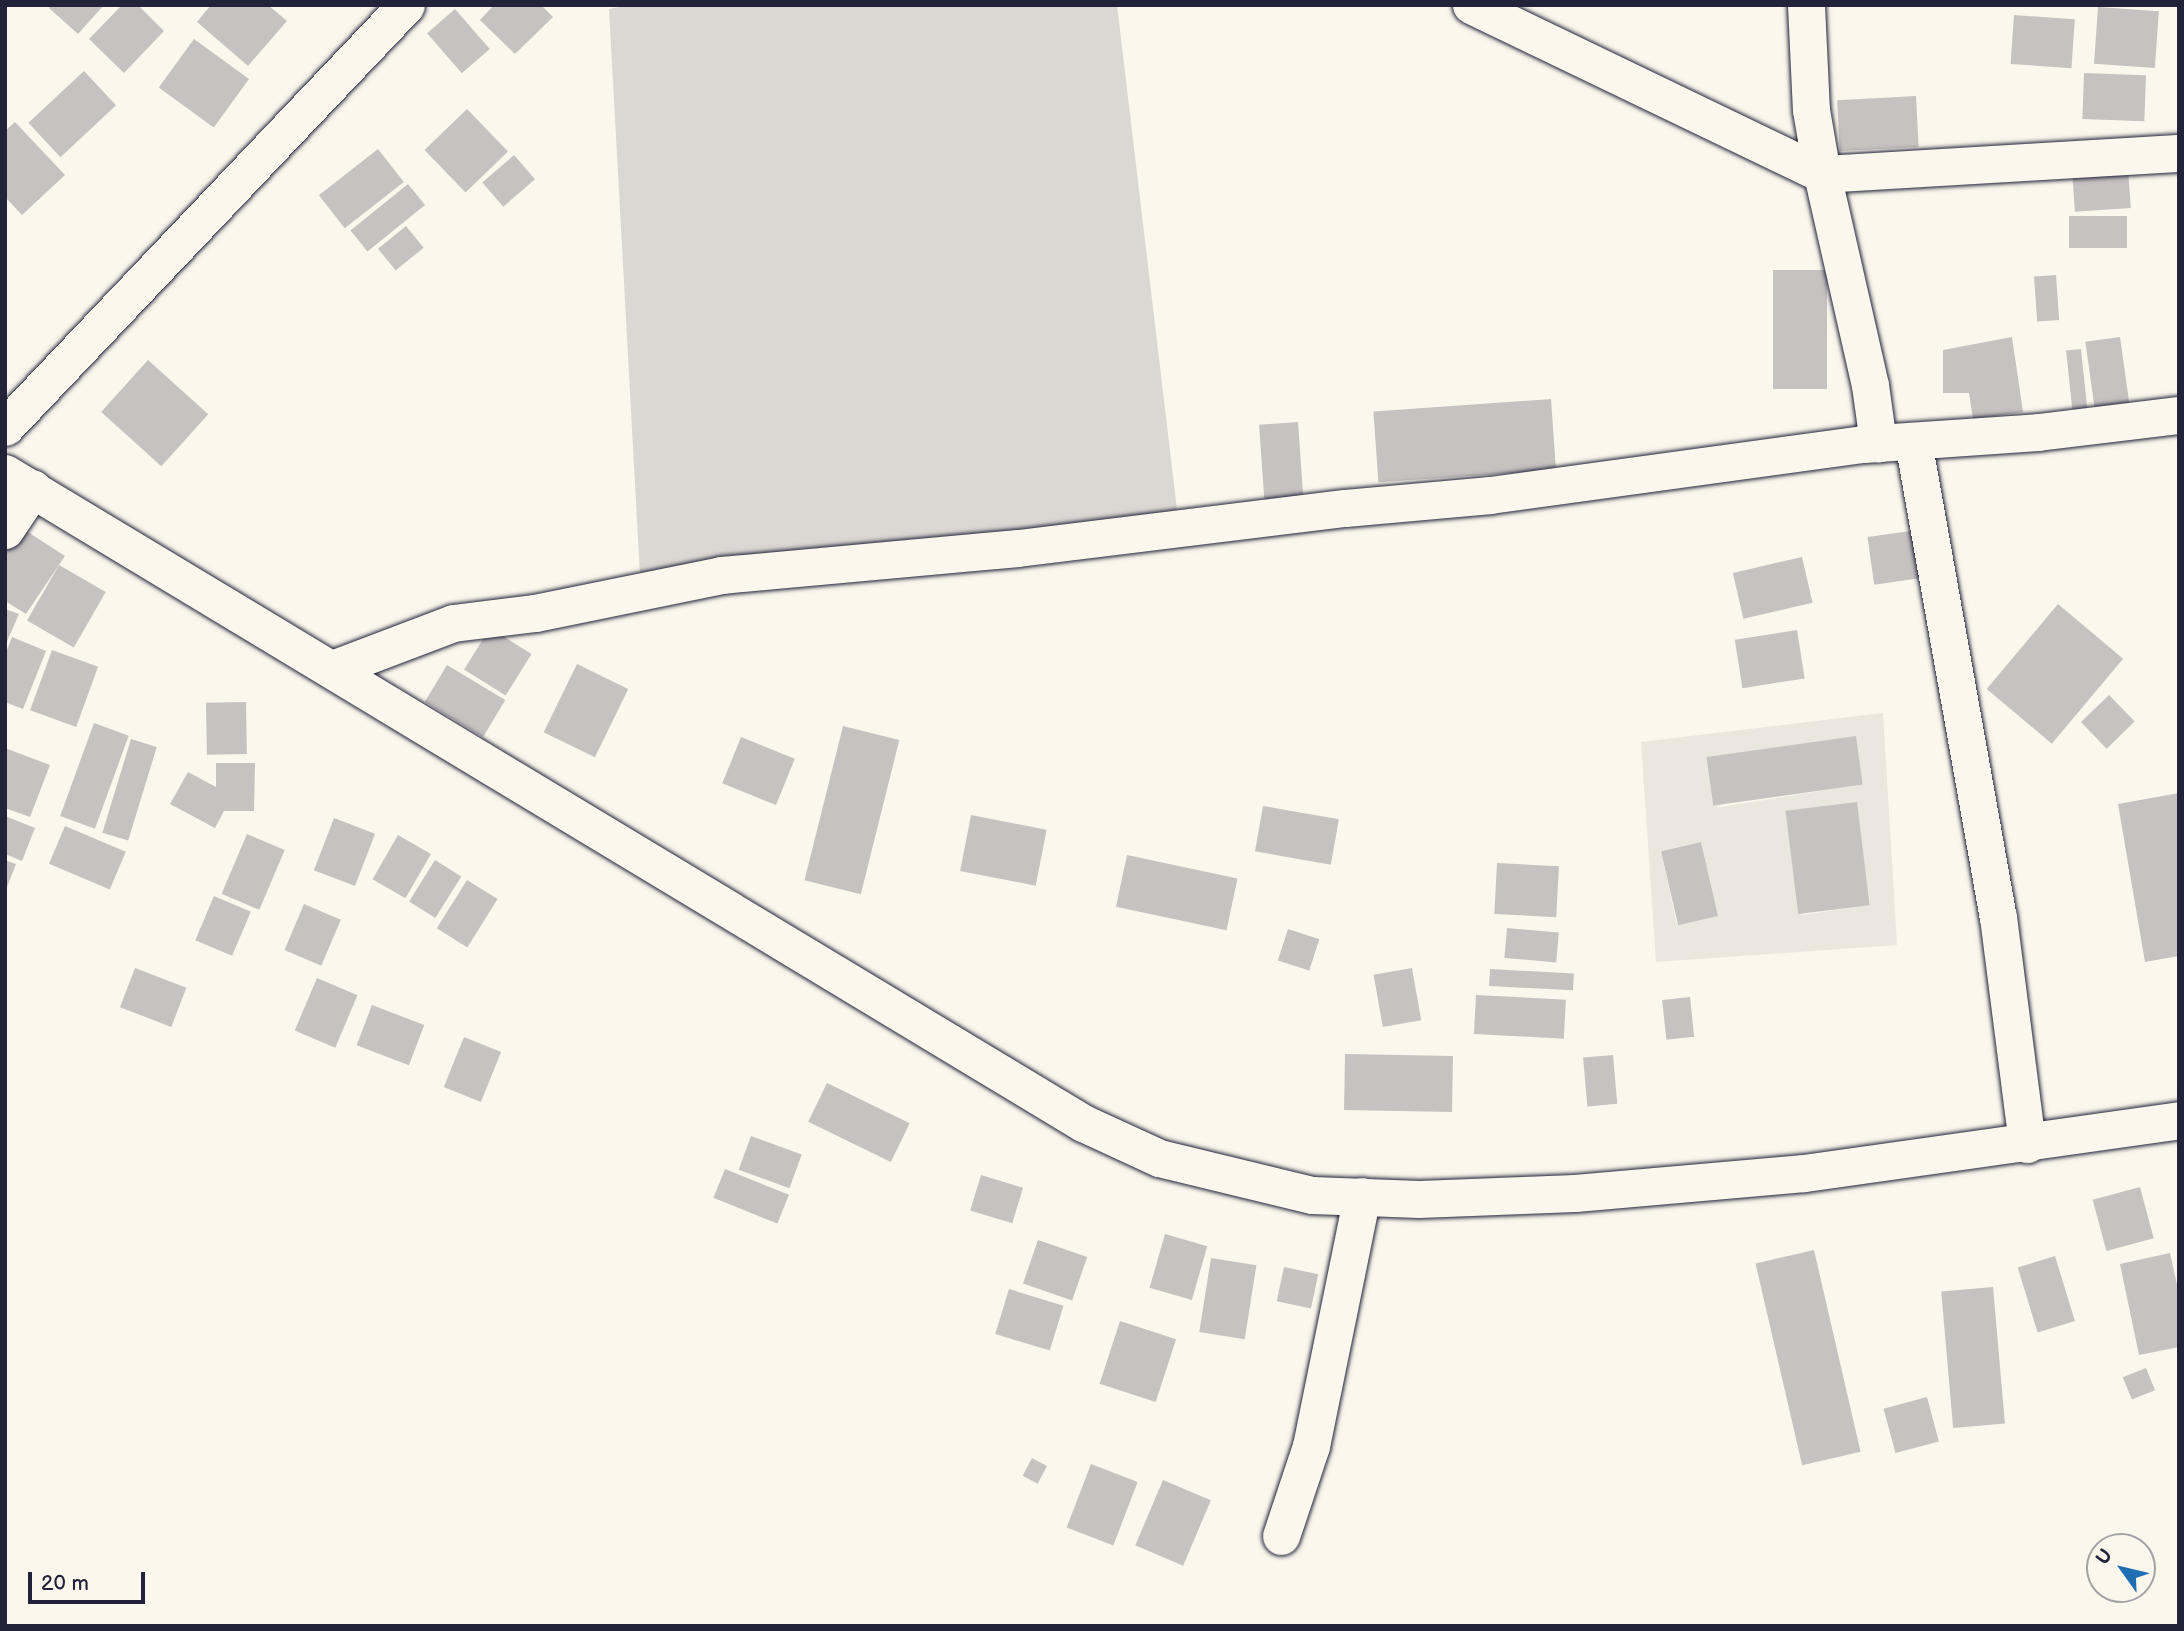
<!DOCTYPE html>
<html>
<head>
<meta charset="utf-8">
<style>
	body { margin:0 }
	#map { position:relative; width:2184px; height:1631px; overflow:hidden; background:#fbf7ec; font-family:"Balsamiq Sans",sans-serif }
	div>[style] { position:absolute }
	[style*='--x'] { left:calc(var(--x)*1px); top:calc(var(--y)*1px); width:calc(var(--w)*1px); rotate:calc(var(--a)*1deg) }
	.built>* { inset:0; background:#ebe7df }
	.green>* { inset:0; background:#dbd8d3 }
	.building>* { inset:0; background:#c6c2c0; transform-origin:0 0 }
	.roads { filter:drop-shadow(0 0 2px #22223b) drop-shadow(0 0 2px #22223b) }
	.street>* { height:37px; margin:-18.5px; padding:0 18.5px; transform-origin:18.5px; border-radius:18.5px; background:#fbf7ec }
	span { translate:-50% -50%; white-space:nowrap; text-align:center; line-height:1.15; -webkit-text-stroke:7px #fbf7ec; paint-order:stroke }
	.frame { position:absolute; inset:0; border:7px solid #22223b; pointer-events:none }
	.north { position:absolute; left:2086px; top:1533px; width:70px; height:70px; box-sizing:border-box; background:#fbf7ec; border:2px solid #a4a2a5; border-radius:50%; rotate:304deg; font-size:19px; font-weight:700; line-height:28px; text-align:center; color:#22223b }
	.north::after { content:''; display:block; margin:auto; width:24px; height:32px; background:#1f6fb2; clip-path:polygon(50% 0,100% 100%,50% 72%,0 100%) }
	.scale { position:absolute; left:28px; top:1572px; width:117px; height:32px; box-sizing:border-box; border:4px solid #22223b; border-top:0; padding-left:9px; font-size:21px; line-height:24px; white-space:nowrap; color:#22223b; -webkit-text-stroke:5px #fbf7ec; paint-order:stroke }
</style>
</head>
<body>
<div id="map">
	<div class="built">
		<div style="clip-path:polygon(evenodd,1883px 713px,1897px 945px,1656px 962px,1641px 742px,1883px 713px,1856px 737px,1863px 784px,1715px 808px,1856px 737px,1883px 713px,1856px 802px,1870px 905px,1801px 915px,1786px 813px,1856px 802px,1883px 713px,1701px 842px,1718px 915px,1677px 925px,1661px 851px,1701px 842px)"></div>
	</div>
	<div class="green">
		<div style="clip-path:polygon(628px 5px,1117px 5px,1178px 518px,640px 575px,609px 9px)"></div>
	</div>
	<div class="building">
		<div style="clip-path:polygon(52px 5px,104px 5px,78px 34px,49px 8px)"></div>
		<div style="clip-path:polygon(122px 5px,138px 5px,164px 31px,124px 73px,89px 39px)"></div>
		<div style="clip-path:polygon(211px 5px,268px 5px,287px 21px,248px 66px,197px 22px)"></div>
		<div style="clip-path:polygon(494px 5px,541px 5px,553px 17px,515px 54px,480px 20px)"></div>
		<div style="left:2098px;top:7px;width:61px;height:57px;rotate:4deg"></div>
		<div style="left:455px;top:9px;width:53px;height:37px;rotate:49deg"></div>
		<div style="left:2014px;top:15px;width:61px;height:49px;rotate:4deg"></div>
		<div style="left:194px;top:39px;width:68px;height:60px;rotate:36deg"></div>
		<div style="left:84px;top:71px;width:47px;height:76px;rotate:47deg"></div>
		<div style="left:2084px;top:73px;width:62px;height:46px;rotate:2deg"></div>
		<div style="left:1916px;top:96px;width:51px;height:79px;rotate:87deg"></div>
		<div style="left:467px;top:109px;width:59px;height:59px;rotate:46deg"></div>
		<div style="clip-path:polygon(15px 122px,65px 175px,22px 215px,5px 197px,5px 131px)"></div>
		<div style="left:378px;top:149px;width:42px;height:75px;rotate:52deg"></div>
		<div style="left:514px;top:155px;width:32px;height:42px;rotate:49deg"></div>
		<div style="left:2128px;top:168px;width:40px;height:56px;rotate:86deg"></div>
		<div style="left:408px;top:184px;width:27px;height:74px;rotate:51deg"></div>
		<div style="left:2127px;top:216px;width:32px;height:58px;rotate:90deg"></div>
		<div style="left:406px;top:226px;width:28px;height:36px;rotate:51deg"></div>
		<div style="left:1773px;top:270px;width:54px;height:119px"></div>
		<div style="left:2056px;top:275px;width:45px;height:22px;rotate:86deg"></div>
		<div style="clip-path:polygon(2012px 337px,2023px 412px,1973px 419px,1969px 393px,1943px 393px,1943px 350px)"></div>
		<div style="left:2120px;top:337px;width:70px;height:35px;rotate:82deg"></div>
		<div style="left:2081px;top:349px;width:61px;height:15px;rotate:84deg"></div>
		<div style="left:148px;top:360px;width:81px;height:70px;rotate:42deg"></div>
		<div style="left:1551px;top:399px;width:71px;height:178px;rotate:86deg"></div>
		<div style="left:1298px;top:422px;width:77px;height:39px;rotate:86deg"></div>
		<div style="clip-path:polygon(17px 525px,65px 556px,26px 614px,5px 601px,5px 543px)"></div>
		<div style="left:1918px;top:530px;width:48px;height:51px;rotate:82deg"></div>
		<div style="left:1802px;top:557px;width:47px;height:71px;rotate:77deg"></div>
		<div style="left:59px;top:565px;width:54px;height:64px;rotate:30deg"></div>
		<div style="left:2058px;top:604px;width:85px;height:111px;rotate:40deg"></div>
		<div style="clip-path:polygon(5px 609px,19px 614px,5px 646px)"></div>
		<div style="left:490px;top:628px;width:49px;height:49px;rotate:32deg"></div>
		<div style="left:1797px;top:630px;width:49px;height:63px;rotate:81deg"></div>
		<div style="clip-path:polygon(12px 637px,46px 651px,23px 709px,5px 702px,5px 655px)"></div>
		<div style="left:52px;top:650px;width:49px;height:64px;rotate:20deg"></div>
		<div style="left:577px;top:664px;width:57px;height:76px;rotate:26deg"></div>
		<div style="left:447px;top:665px;width:68px;height:43px;rotate:31deg"></div>
		<div style="left:2109px;top:695px;width:37px;height:39px;rotate:46deg"></div>
		<div style="left:246px;top:702px;width:52px;height:40px;rotate:89deg"></div>
		<div style="left:94px;top:723px;width:37px;height:99px;rotate:20deg"></div>
		<div style="left:843px;top:726px;width:58px;height:159px;rotate:14deg"></div>
		<div style="left:1856px;top:736px;width:49px;height:151px;rotate:82deg"></div>
		<div style="left:741px;top:737px;width:58px;height:50px;rotate:22deg"></div>
		<div style="left:131px;top:739px;width:27px;height:98px;rotate:17deg"></div>
		<div style="clip-path:polygon(5px 748px,50px 765px,30px 817px,5px 808px)"></div>
		<div style="clip-path:polygon(216px 763px,255px 763px,254px 811px,224px 811px,215px 828px,170px 804px,188px 772px,216px 787px)"></div>
		<div style="clip-path:polygon(2179px 793px,2179px 956px,2145px 962px,2118px 804px)"></div>
		<div style="left:1857px;top:802px;width:104px;height:72px;rotate:83deg"></div>
		<div style="left:1263px;top:806px;width:77px;height:46px;rotate:10deg"></div>
		<div style="left:971px;top:815px;width:77px;height:57px;rotate:11deg"></div>
		<div style="clip-path:polygon(5px 816px,35px 828px,22px 861px,5px 854px)"></div>
		<div style="left:334px;top:818px;width:44px;height:56px;rotate:21deg"></div>
		<div style="left:65px;top:826px;width:66px;height:41px;rotate:23deg"></div>
		<div style="left:247px;top:834px;width:41px;height:65px;rotate:23deg"></div>
		<div style="left:398px;top:835px;width:38px;height:51px;rotate:30deg"></div>
		<div style="left:1701px;top:842px;width:76px;height:41px;rotate:77deg"></div>
		<div style="left:1127px;top:855px;width:113px;height:53px;rotate:12deg"></div>
		<div style="clip-path:polygon(5px 860px,16px 864px,5px 892px)"></div>
		<div style="left:435px;top:860px;width:31px;height:49px;rotate:32deg"></div>
		<div style="left:1497px;top:863px;width:62px;height:51px;rotate:3deg"></div>
		<div style="left:467px;top:880px;width:36px;height:57px;rotate:32deg"></div>
		<div style="left:214px;top:896px;width:40px;height:48px;rotate:23deg"></div>
		<div style="left:304px;top:904px;width:40px;height:50px;rotate:23deg"></div>
		<div style="left:1507px;top:928px;width:52px;height:30px;rotate:5deg"></div>
		<div style="left:1288px;top:929px;width:33px;height:33px;rotate:18deg"></div>
		<div style="left:135px;top:968px;width:55px;height:42px;rotate:21deg"></div>
		<div style="left:1412px;top:968px;width:53px;height:39px;rotate:80deg"></div>
		<div style="left:1490px;top:969px;width:84px;height:17px;rotate:3deg"></div>
		<div style="left:317px;top:978px;width:44px;height:57px;rotate:23deg"></div>
		<div style="left:1476px;top:995px;width:90px;height:39px;rotate:3deg"></div>
		<div style="left:1690px;top:997px;width:40px;height:28px;rotate:84deg"></div>
		<div style="left:372px;top:1005px;width:56px;height:43px;rotate:21deg"></div>
		<div style="left:464px;top:1037px;width:40px;height:54px;rotate:22deg"></div>
		<div style="left:1345px;top:1054px;width:108px;height:56px;rotate:1deg"></div>
		<div style="left:1613px;top:1055px;width:49px;height:30px;rotate:85deg"></div>
		<div style="left:827px;top:1083px;width:92px;height:43px;rotate:26deg"></div>
		<div style="left:751px;top:1136px;width:54px;height:36px;rotate:20deg"></div>
		<div style="left:725px;top:1169px;width:69px;height:31px;rotate:22deg"></div>
		<div style="left:981px;top:1175px;width:44px;height:37px;rotate:17deg"></div>
		<div style="left:2140px;top:1187px;width:53px;height:49px;rotate:75deg"></div>
		<div style="left:1165px;top:1234px;width:44px;height:56px;rotate:16deg"></div>
		<div style="left:1038px;top:1240px;width:52px;height:46px;rotate:19deg"></div>
		<div style="left:1814px;top:1250px;width:207px;height:60px;rotate:77deg"></div>
		<div style="clip-path:polygon(2170px 1253px,2179px 1294px,2179px 1347px,2139px 1355px,2120px 1264px)"></div>
		<div style="left:2055px;top:1256px;width:68px;height:39px;rotate:73deg"></div>
		<div style="left:1211px;top:1258px;width:46px;height:75px;rotate:9deg"></div>
		<div style="left:1284px;top:1267px;width:35px;height:35px;rotate:12deg"></div>
		<div style="left:1993px;top:1287px;width:137px;height:52px;rotate:85deg"></div>
		<div style="left:1009px;top:1289px;width:57px;height:47px;rotate:17deg"></div>
		<div style="left:1120px;top:1321px;width:59px;height:66px;rotate:18deg"></div>
		<div style="left:2146px;top:1368px;width:24px;height:25px;rotate:68deg"></div>
		<div style="left:1927px;top:1397px;width:46px;height:45px;rotate:75deg"></div>
		<div style="left:1032px;top:1458px;width:17px;height:20px;rotate:28deg"></div>
		<div style="left:1091px;top:1464px;width:50px;height:68px;rotate:21deg"></div>
		<div style="left:1163px;top:1480px;width:52px;height:71px;rotate:23deg"></div>
	</div>
	<div class="roads">
		<div class="street">
			<div style="--x:1471;--y:5;--w:390;--a:25.7"></div>
			<div style="--x:1822;--y:174;--w:358;--a:-3.4"></div>
			<div style="--x:1806;--y:5;--w:105;--a:87.3"></div>
			<div style="--x:1811;--y:110;--w:65;--a:80.2"></div>
			<div style="--x:1822;--y:174;--w:216;--a:77.2"></div>
			<div style="--x:1870;--y:385;--w:59;--a:82.1"></div>
			<div style="--x:5;--y:427;--w:582;--a:-46.46"></div>
			<div style="--x:1913;--y:441;--w:484;--a:79.9"></div>
			<div style="--x:1998;--y:917;--w:229;--a:82.7"></div>
			<div style="--x:5;--y:473;--w:1259;--a:31.09"></div>
			<div style="--x:1083;--y:1123;--w:84;--a:24.7"></div>
			<div style="--x:1159;--y:1158;--w:157;--a:13.6"></div>
			<div style="--x:1312;--y:1195;--w:107;--a:2.1"></div>
			<div style="--x:1419;--y:1199;--w:156;--a:-2.2"></div>
			<div style="--x:1575;--y:1193;--w:230;--a:-5"></div>
			<div style="--x:1804;--y:1173;--w:379;--a:-8"></div>
			<div style="--x:5;--y:530;--w:50;--a:-56.3"></div>
			<div style="--x:332;--y:669;--w:129;--a:-20.8"></div>
			<div style="--x:453;--y:623;--w:83;--a:-7"></div>
			<div style="--x:535;--y:613;--w:190;--a:-11.5"></div>
			<div style="--x:721;--y:575;--w:298;--a:-5.2"></div>
			<div style="--x:1018;--y:548;--w:329;--a:-7"></div>
			<div style="--x:1345;--y:508;--w:146;--a:-5.1"></div>
			<div style="--x:1490;--y:495;--w:376;--a:-7.8"></div>
			<div style="--x:1863;--y:444;--w:175;--a:-3.9"></div>
			<div style="--x:2038;--y:432;--w:142;--a:-6.9"></div>
			<div style="--x:1281;--y:1536;--w:95;--a:-71.6"></div>
			<div style="--x:1311;--y:1446;--w:255;--a:-78.5"></div>
		</div>
	</div>
	<div class="frame"></div>
	<div class="north">U</div>
	<div class="scale">20 m</div>
</div>
</body>
</html>
